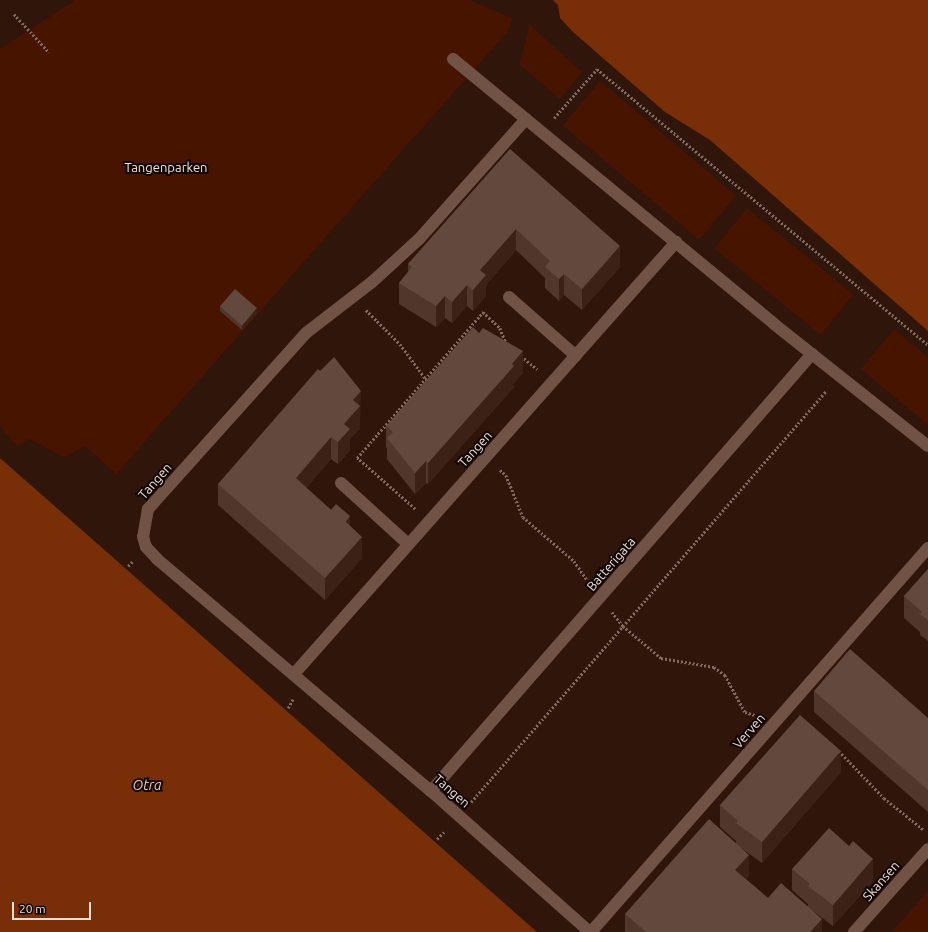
<!DOCTYPE html>
<html>
<head>
<meta charset="utf-8">
<style>
	body { margin:0 }
	#map { position:relative; width:928px; height:932px; overflow:hidden; background:#2f150a; font-family:Ubuntu,sans-serif }
	div>[style] { position:absolute }
	[style*='--x'] { left:calc(var(--x)*1px); top:calc(var(--y)*1px); width:calc(var(--w)*1px); rotate:calc(var(--a)*1deg) }
	.green>* { inset:0; background:#471400; transform-origin:0 0 }
	.water>* { inset:0; background:#782e07 }
	.path>* { height:2.5px; margin-top:-1.25px; transform-origin:0; background:repeating-linear-gradient(90deg,#816b61 0 2px,transparent 0 4px) }
	.minor>* { height:12px; margin:-6px; padding:0 6px; transform-origin:6px; border-radius:6px; background:#715346 }
	.wall>* { inset:0; background:#51362b }
	.shaded-wall>* { inset:0; background:#3c2116 }
	.building>* { inset:0; background:#62483d; transform-origin:0 0 }
	span { translate:-50% -50%; white-space:nowrap; text-align:center; line-height:1.15; -webkit-text-stroke:4px #0f0502; paint-order:stroke }
	.park-label { font-size:13px; color:#f6dfd6 }
	.street-label { font-size:13px; color:#f0ded6 }
	.water-label { font-size:14px; color:#f4c7b5; font-style:italic }
	.scale { position:absolute; left:12px; top:902px; width:79px; height:18px; box-sizing:border-box; border:2px solid #f0ded6; border-top:0; padding-left:5px; font-size:12px; line-height:14px; white-space:nowrap; color:#f0ded6; -webkit-text-stroke:3px #0f0502; paint-order:stroke }
</style>
</head>
<body>
<div id="map">
	<div class="green">
		<div style="clip-path:polygon(75px 0,470px 0,512px 18px,509px 30px,116px 474px,85px 446px,64px 457px,29px 439px,17px 446px,0 426px,0 49px)"></div>
		<div style="clip-path:polygon(530px 25px,582px 72px,560px 99px,519px 64px)"></div>
		<div style="left:600px;top:81px;width:178px;height:58px;rotate:40deg"></div>
		<div style="left:747px;top:208px;width:137px;height:52px;rotate:39deg"></div>
		<div style="clip-path:polygon(894px 329px,928px 357px,928px 425px,861px 369px)"></div>
		<div style="clip-path:polygon(928px 891px,928px 932px,892px 932px)"></div>
	</div>
	<div class="water">
		<div style="clip-path:polygon(553px 0,928px 0,928px 331px,710px 140px,665px 112px,573px 32px,560px 18px,558px 5px)"></div>
		<div style="clip-path:polygon(0 458px,91px 538px,537px 932px,0 932px)"></div>
	</div>
	<div class="path">
		<div style="--x:14;--y:14;--w:52;--a:47.4"></div>
		<div style="--x:554;--y:118;--w:65;--a:-48.7"></div>
		<div style="--x:597;--y:69;--w:431;--a:39.8"></div>
		<div style="--x:366;--y:310;--w:48;--a:45"></div>
		<div style="--x:400;--y:344;--w:47;--a:53.6"></div>
		<div style="--x:521;--y:356;--w:21;--a:39"></div>
		<div style="--x:500;--y:470;--w:8;--a:40"></div>
		<div style="--x:506;--y:475;--w:45;--a:68"></div>
		<div style="--x:523;--y:517;--w:67;--a:40.8"></div>
		<div style="--x:574;--y:561;--w:24;--a:55"></div>
		<div style="--x:415;--y:509;--w:77;--a:-138.7"></div>
		<div style="--x:357;--y:458;--w:193;--a:-49.2"></div>
		<div style="--x:483;--y:312;--w:23;--a:43"></div>
		<div style="--x:500;--y:328;--w:16;--a:68"></div>
		<div style="--x:128;--y:566;--w:6;--a:-45"></div>
		<div style="--x:612;--y:612;--w:18;--a:52"></div>
		<div style="--x:623;--y:626;--w:50;--a:40.1"></div>
		<div style="--x:661;--y:658;--w:54;--a:9.6"></div>
		<div style="--x:714;--y:667;--w:14;--a:36"></div>
		<div style="--x:725;--y:675;--w:42;--a:61.6"></div>
		<div style="--x:745;--y:712;--w:10;--a:17"></div>
		<div style="--x:288;--y:708;--w:10;--a:-61"></div>
		<div style="--x:839;--y:751;--w:65;--a:46.2"></div>
		<div style="--x:884;--y:798;--w:51;--a:38.7"></div>
		<div style="--x:471;--y:802;--w:543;--a:-49.18"></div>
		<div style="--x:437;--y:839;--w:11;--a:-45"></div>
	</div>
	<div class="minor">
		<div style="--x:453;--y:59;--w:416;--a:39.5"></div>
		<div style="--x:774;--y:324;--w:196;--a:38.4"></div>
		<div style="--x:526;--y:119;--w:161;--a:131.7"></div>
		<div style="--x:419;--y:239;--w:64;--a:137.5"></div>
		<div style="--x:372;--y:282;--w:83;--a:142.3"></div>
		<div style="--x:306;--y:333;--w:237;--a:131.9"></div>
		<div style="--x:148;--y:509;--w:28;--a:100"></div>
		<div style="--x:143;--y:537;--w:10;--a:73"></div>
		<div style="--x:146;--y:547;--w:16;--a:47"></div>
		<div style="--x:157;--y:559;--w:359;--a:40.3"></div>
		<div style="--x:431;--y:791;--w:213;--a:41.6"></div>
		<div style="--x:509;--y:297;--w:89;--a:41.4"></div>
		<div style="--x:341;--y:483;--w:91;--a:42.3"></div>
		<div style="--x:294;--y:674;--w:577;--a:-48.51"></div>
		<div style="--x:431;--y:791;--w:580;--a:-48.92"></div>
		<div style="--x:591;--y:932;--w:511;--a:-48.73"></div>
		<div style="--x:854;--y:932;--w:111;--a:-48.3"></div>
	</div>
	<div class="wall">
		<div style="clip-path:polygon(510px 149px,620px 267px,582px 310px,564px 295px,559px 301px,545px 288px,545px 278px,516px 250px,486px 285px,486px 296px,473px 311px,467px 306px,452px 323px,445px 318px,436px 327px,399px 304px,399px 283px,408px 272px,408px 264px)"></div>
		<div style="clip-path:polygon(220px 307px,257px 313px,242px 330px,220px 311px)"></div>
		<div style="clip-path:polygon(523px 373px,514px 383px,514px 387px,428px 484px,426px 483px,415px 494px,387px 459px,387px 449px,386px 447px,386px 426px)"></div>
		<div style="clip-path:polygon(361px 412px,360px 413px,360px 428px,350px 439px,350px 450px,338px 464px,331px 459px,306px 488px,350px 526px,362px 558px,325px 600px,218px 505px,218px 484px)"></div>
		<div style="clip-path:polygon(928px 569px,928px 641px,920px 635px,920px 632px,904px 618px,904px 596px)"></div>
		<div style="clip-path:polygon(814px 691px,928px 718px,928px 812px,814px 712px)"></div>
		<div style="clip-path:polygon(841px 772px,762px 863px,741px 848px,749px 876px,746px 879px,768px 898px,808px 907px,808px 904px,792px 890px,792px 869px,873px 881px,833px 926px,813px 911px,822px 932px,625px 932px,625px 914px,736px 844px,736px 841px,720px 827px,720px 805px)"></div>
	</div>
	<div class="shaded-wall">
		<div style="clip-path:polygon(516px 229px,516px 250px,486px 285px,486px 296px,473px 311px,473px 290px,480px 270px)"></div>
		<div style="clip-path:polygon(620px 246px,620px 267px,582px 310px,582px 289px)"></div>
		<div style="clip-path:polygon(564px 274px,564px 295px,559px 301px,559px 279px)"></div>
		<div style="clip-path:polygon(467px 285px,467px 306px,452px 323px,452px 302px)"></div>
		<div style="clip-path:polygon(445px 296px,445px 318px,436px 327px,436px 306px)"></div>
		<div style="clip-path:polygon(257px 308px,257px 313px,242px 330px,242px 326px)"></div>
		<div style="clip-path:polygon(523px 351px,523px 373px,514px 383px,514px 387px,428px 484px,428px 463px)"></div>
		<div style="clip-path:polygon(361px 391px,360px 428px,350px 439px,350px 450px,338px 464px,338px 442px,353px 400px)"></div>
		<div style="clip-path:polygon(331px 437px,331px 459px,296px 500px,296px 478px)"></div>
		<div style="clip-path:polygon(426px 461px,426px 483px,415px 494px,415px 473px)"></div>
		<div style="clip-path:polygon(350px 516px,350px 537px,346px 522px)"></div>
		<div style="clip-path:polygon(362px 537px,362px 558px,325px 600px,325px 578px)"></div>
		<div style="clip-path:polygon(841px 751px,841px 772px,762px 863px,762px 842px)"></div>
		<div style="clip-path:polygon(749px 855px,749px 876px,735px 891px,735px 870px)"></div>
		<div style="clip-path:polygon(873px 859px,873px 881px,833px 926px,833px 905px)"></div>
		<div style="clip-path:polygon(822px 919px,822px 932px,810px 932px)"></div>
	</div>
	<div class="building">
		<div style="clip-path:polygon(510px 149px,620px 246px,582px 289px,564px 274px,559px 279px,545px 267px,550px 261px,516px 229px,480px 270px,486px 275px,473px 290px,467px 285px,452px 302px,445px 296px,436px 306px,399px 283px,412px 267px,408px 264px)"></div>
		<div style="left:235px;top:289px;width:29px;height:23px;rotate:41deg"></div>
		<div style="clip-path:polygon(473px 327px,479px 333px,483px 328px,523px 351px,512px 364px,514px 366px,428px 463px,426px 461px,415px 473px,387px 438px,393px 432px,386px 426px)"></div>
		<div style="clip-path:polygon(334px 357px,361px 391px,353px 400px,360px 406px,344px 424px,350px 429px,338px 442px,331px 437px,296px 478px,331px 510px,336px 504px,350px 516px,346px 522px,362px 537px,325px 578px,218px 484px,318px 369px,320px 371px)"></div>
		<div style="clip-path:polygon(928px 569px,928px 620px,920px 614px,922px 612px,904px 596px)"></div>
		<div style="clip-path:polygon(850px 649px,928px 718px,928px 790px,814px 691px)"></div>
		<div style="clip-path:polygon(800px 715px,841px 751px,762px 842px,736px 823px,738px 821px,720px 805px)"></div>
		<div style="clip-path:polygon(709px 819px,749px 855px,735px 870px,768px 898px,781px 883px,822px 919px,810px 932px,646px 932px,625px 914px)"></div>
		<div style="clip-path:polygon(829px 828px,849px 846px,853px 841px,873px 859px,833px 905px,808px 886px,810px 884px,792px 869px)"></div>
	</div>
	<div class="park-label">
		<span style="left:166px;top:167px">Tangenparken</span>
	</div>
	<div class="street-label">
		<span style="left:475px;top:449px;rotate:-48deg">Tangen</span>
		<span style="left:155px;top:481px;rotate:-49deg">Tangen</span>
		<span style="left:611px;top:564px;rotate:-49deg">Batterigata</span>
		<span style="left:749px;top:731px;rotate:-49deg">Verven</span>
		<span style="left:452px;top:791px;rotate:41deg">Tangen</span>
		<span style="left:881px;top:881px;rotate:-49deg">Skansen</span>
	</div>
	<div class="water-label">
		<span style="left:147px;top:785px">Otra</span>
	</div>
	<div class="scale">20 m</div>
</div>
</body>
</html>
